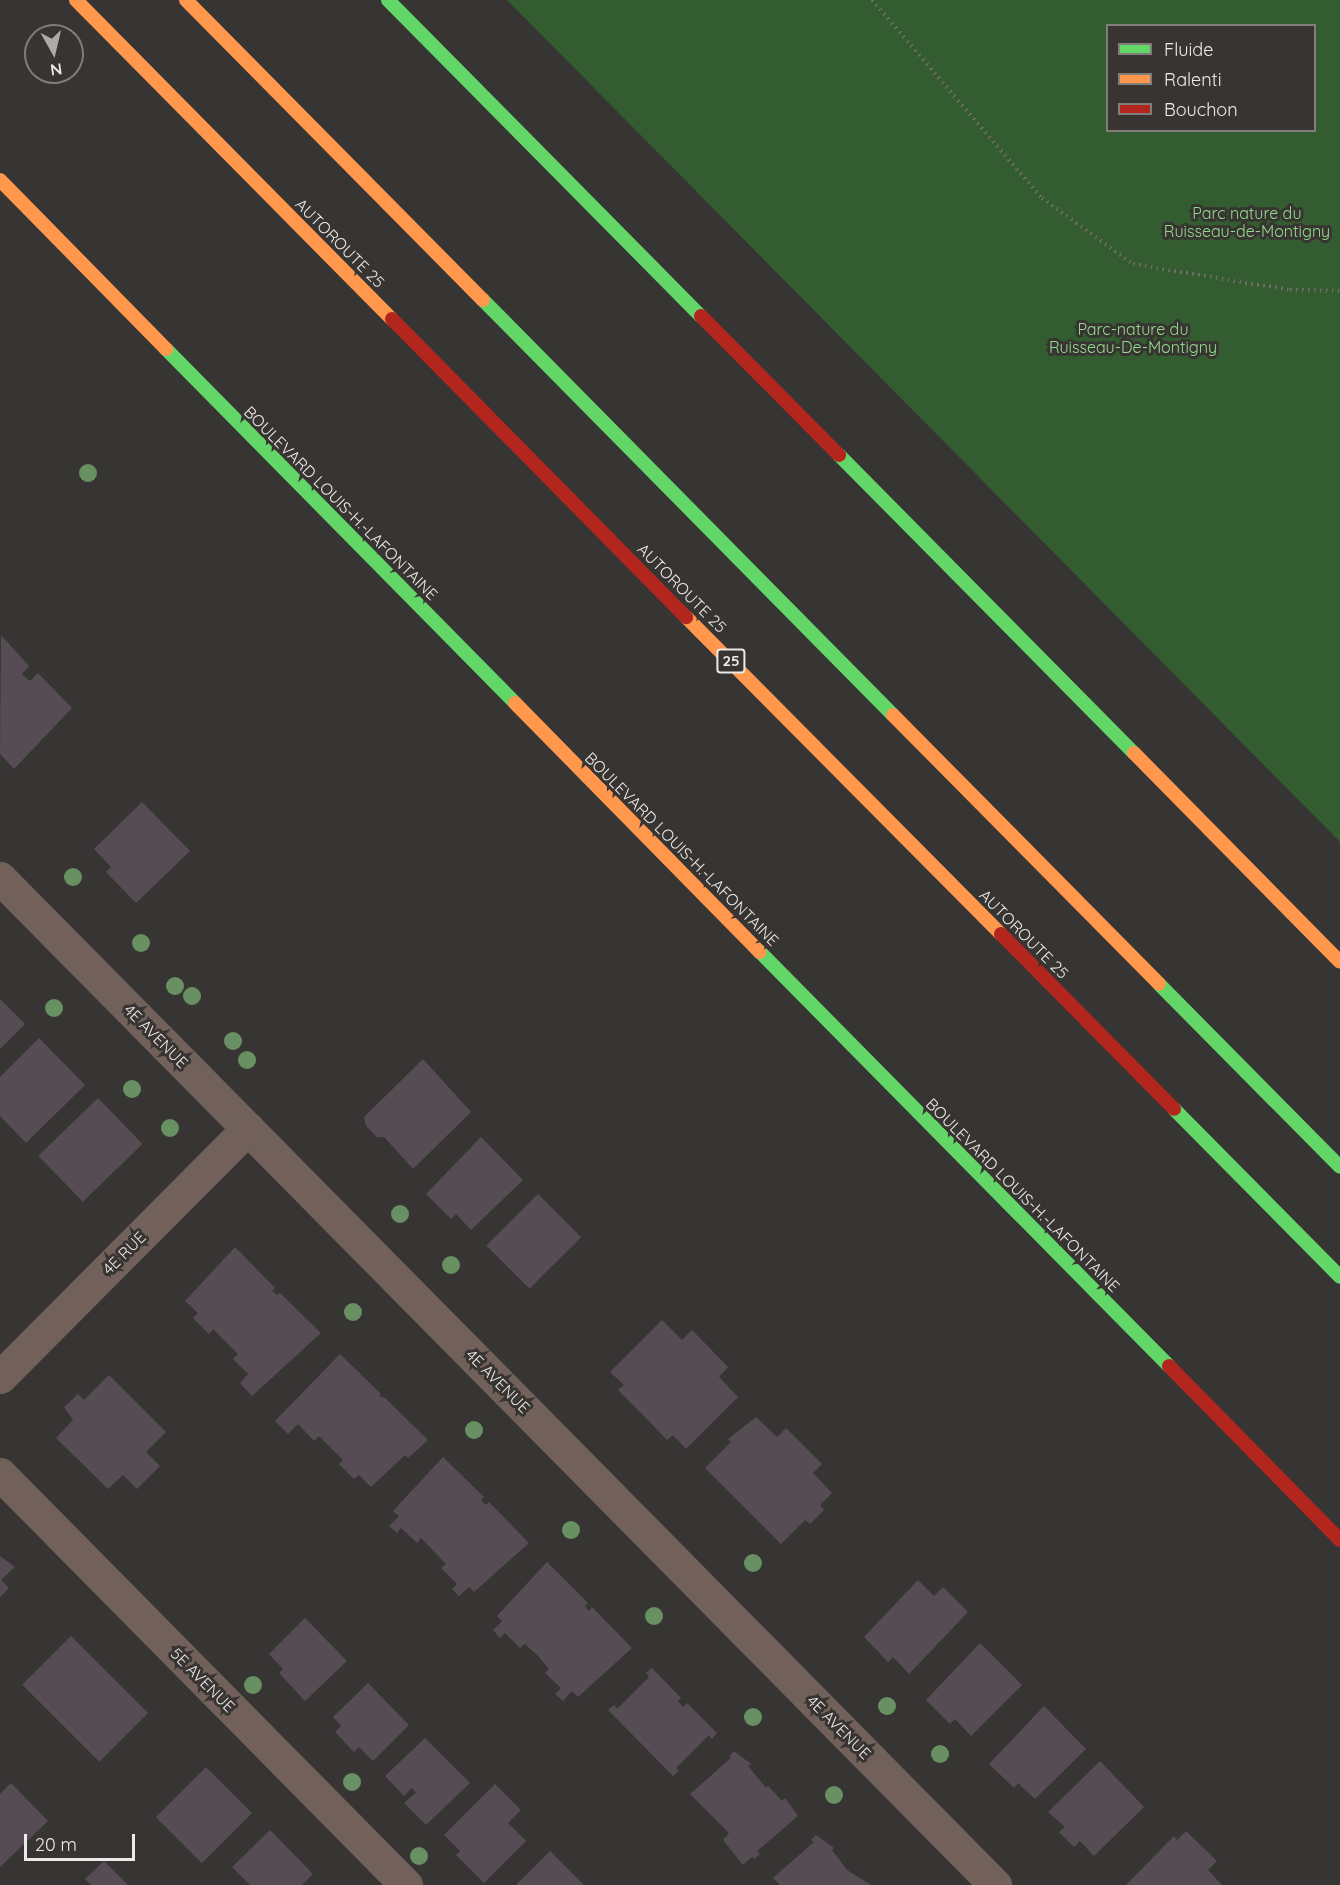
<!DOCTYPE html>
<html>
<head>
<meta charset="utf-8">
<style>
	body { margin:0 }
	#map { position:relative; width:1340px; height:1885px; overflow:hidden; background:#373533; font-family:Quicksand,sans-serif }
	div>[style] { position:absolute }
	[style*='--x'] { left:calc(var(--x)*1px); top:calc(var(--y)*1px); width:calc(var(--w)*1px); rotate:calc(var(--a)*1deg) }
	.green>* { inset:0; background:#335c30 }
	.building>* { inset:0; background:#564c54; transform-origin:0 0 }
	.path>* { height:4px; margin-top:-2px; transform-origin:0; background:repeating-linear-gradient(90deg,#736b66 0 1.5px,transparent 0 6px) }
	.street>* { height:33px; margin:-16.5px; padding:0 16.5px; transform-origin:16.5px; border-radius:16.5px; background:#71615a }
	.fast>* { height:14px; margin:-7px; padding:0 7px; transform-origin:7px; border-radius:7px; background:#63d668 }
	.slow>* { height:14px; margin:-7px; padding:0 7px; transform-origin:7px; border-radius:7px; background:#ff974d }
	.jam>* { height:14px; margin:-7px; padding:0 7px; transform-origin:7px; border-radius:7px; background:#b3261e }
	.trees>* { width:18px; height:18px; margin:-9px; border-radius:50%; background:#689063 }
	span { translate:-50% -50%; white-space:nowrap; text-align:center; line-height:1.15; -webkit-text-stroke:6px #383432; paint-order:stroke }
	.shield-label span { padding:2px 4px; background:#383432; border:2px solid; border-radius:4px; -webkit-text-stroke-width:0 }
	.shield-label { font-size:15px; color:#eceae8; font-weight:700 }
	.park-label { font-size:16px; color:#91db8b }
	.street-label { font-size:16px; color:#eceae8 }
	.legend { position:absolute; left:1106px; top:24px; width:210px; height:108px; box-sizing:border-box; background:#383432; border:2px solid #807d7b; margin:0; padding:8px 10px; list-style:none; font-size:18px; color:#eceae8 }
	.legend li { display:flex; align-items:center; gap:12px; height:30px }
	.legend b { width:30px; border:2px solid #807d7b }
	.north { position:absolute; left:24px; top:24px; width:60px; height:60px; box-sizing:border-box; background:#383432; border:2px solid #807d7b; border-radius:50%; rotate:172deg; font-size:16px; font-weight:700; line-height:24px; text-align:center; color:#eceae8 }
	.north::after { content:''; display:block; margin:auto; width:21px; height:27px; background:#adaba9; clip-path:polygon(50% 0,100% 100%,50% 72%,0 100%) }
	.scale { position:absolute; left:24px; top:1834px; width:111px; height:27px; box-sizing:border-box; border:3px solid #eceae8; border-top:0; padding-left:8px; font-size:18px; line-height:21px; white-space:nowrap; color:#eceae8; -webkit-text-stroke:4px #383432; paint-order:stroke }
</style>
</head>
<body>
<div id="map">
	<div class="green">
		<div style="clip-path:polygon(evenodd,507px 0,1340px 0,1340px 842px,507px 0,1108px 26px,1314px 26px,1314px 130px,1108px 130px,1108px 26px)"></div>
	</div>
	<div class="building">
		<div style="clip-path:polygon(1px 635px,29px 666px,22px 674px,30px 681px,38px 673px,72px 708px,14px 769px,0 754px)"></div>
		<div style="clip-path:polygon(142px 802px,190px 851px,136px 903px,106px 872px,111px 867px,94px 849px)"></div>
		<div style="clip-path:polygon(0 999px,25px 1024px,0 1049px)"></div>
		<div style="clip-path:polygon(39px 1038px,85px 1085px,26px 1143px,0 1116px,0 1077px)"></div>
		<div style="clip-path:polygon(423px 1059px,471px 1112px,413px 1169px,384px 1137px,377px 1137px,366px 1126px,364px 1117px)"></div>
		<div style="left:98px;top:1098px;width:64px;height:83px;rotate:46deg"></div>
		<div style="clip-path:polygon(481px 1137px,523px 1180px,471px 1230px,456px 1214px,451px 1219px,426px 1194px)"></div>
		<div style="left:538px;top:1194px;width:61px;height:73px;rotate:45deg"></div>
		<div style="clip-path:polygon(235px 1247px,275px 1288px,272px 1291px,277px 1295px,280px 1293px,321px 1333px,252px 1396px,240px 1383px,248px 1374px,233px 1359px,238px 1354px,213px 1329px,209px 1334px,193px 1318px,198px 1313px,185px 1301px)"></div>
		<div style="clip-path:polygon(662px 1320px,682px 1340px,692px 1330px,728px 1367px,719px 1377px,738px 1397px,686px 1449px,673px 1435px,667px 1440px,643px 1415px,618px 1390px,624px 1385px,610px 1372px)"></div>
		<div style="clip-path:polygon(340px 1354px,381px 1394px,379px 1396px,385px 1398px,428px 1440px,408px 1458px,405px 1455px,371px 1487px,359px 1475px,354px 1479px,339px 1464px,343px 1460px,319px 1436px,314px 1441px,298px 1424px,288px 1434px,275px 1421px)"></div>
		<div style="clip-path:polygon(109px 1375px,166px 1432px,146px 1452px,160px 1466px,137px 1489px,123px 1475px,108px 1489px,56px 1438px,73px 1420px,64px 1407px,78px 1394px,84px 1400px)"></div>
		<div style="clip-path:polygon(756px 1417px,777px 1437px,786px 1428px,822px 1464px,813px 1473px,832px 1493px,820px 1505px,824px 1510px,810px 1524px,805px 1520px,781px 1544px,705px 1468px,731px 1442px,728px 1439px)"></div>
		<div style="clip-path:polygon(443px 1457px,484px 1497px,481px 1500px,486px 1505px,489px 1502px,529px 1543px,474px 1592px,469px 1587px,459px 1596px,452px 1589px,457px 1584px,441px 1568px,446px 1564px,421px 1538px,417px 1543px,401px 1528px,397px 1533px,389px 1526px,399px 1516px,393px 1511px)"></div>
		<div style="clip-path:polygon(0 1556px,15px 1567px,1px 1580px,9px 1588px,0 1597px)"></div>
		<div style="clip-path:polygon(547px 1562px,588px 1603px,585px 1606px,589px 1611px,592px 1607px,632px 1648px,578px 1697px,572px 1691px,563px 1701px,555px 1694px,561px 1688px,545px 1673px,549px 1669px,538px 1656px,525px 1644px,520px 1648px,505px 1633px,500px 1638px,493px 1630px,502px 1621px,497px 1616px)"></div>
		<div style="clip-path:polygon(918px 1580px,934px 1596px,943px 1587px,968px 1612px,909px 1674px,893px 1657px,888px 1662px,864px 1637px)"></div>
		<div style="clip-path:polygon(305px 1618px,347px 1661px,305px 1701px,279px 1673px,283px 1669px,269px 1654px)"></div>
		<div style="left:71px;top:1636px;width:109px;height:69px;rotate:45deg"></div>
		<div style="clip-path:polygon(980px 1643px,1022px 1685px,971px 1736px,955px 1719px,950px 1724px,926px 1700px)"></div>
		<div style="clip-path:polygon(652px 1668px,681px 1698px,678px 1701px,683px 1707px,687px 1703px,717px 1733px,712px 1739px,709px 1735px,676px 1768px,679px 1771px,673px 1776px,608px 1710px,614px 1705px,617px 1709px,649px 1677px,646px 1673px)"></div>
		<div style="clip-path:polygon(368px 1683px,409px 1725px,373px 1761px,359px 1747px,354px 1752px,335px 1732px,341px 1726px,333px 1717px)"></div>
		<div style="clip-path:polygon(1044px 1706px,1086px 1749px,1035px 1799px,1018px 1783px,1014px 1788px,989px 1764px)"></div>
		<div style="clip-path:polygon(425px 1738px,470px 1783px,426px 1825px,404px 1803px,416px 1793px,412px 1788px,404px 1796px,385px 1776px)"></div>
		<div style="clip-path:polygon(734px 1751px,751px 1764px,748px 1766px,766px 1788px,768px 1786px,782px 1801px,785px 1798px,798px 1816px,757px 1851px,760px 1854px,754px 1859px,752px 1857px,743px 1865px,723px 1840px,729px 1833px,690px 1794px,731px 1758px,729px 1756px)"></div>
		<div style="clip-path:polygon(1100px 1761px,1144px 1807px,1094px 1856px,1080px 1841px,1074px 1847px,1059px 1832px,1065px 1827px,1048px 1812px)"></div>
		<div style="left:206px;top:1767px;width:65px;height:71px;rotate:45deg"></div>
		<div style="clip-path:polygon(11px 1783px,48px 1821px,0 1867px,0 1794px)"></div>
		<div style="clip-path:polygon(495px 1784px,521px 1810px,508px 1823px,526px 1841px,484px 1883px,456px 1855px,460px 1851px,444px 1835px)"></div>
		<div style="clip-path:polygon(270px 1830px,313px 1874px,302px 1885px,250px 1885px,232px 1867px)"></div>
		<div style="clip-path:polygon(1186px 1831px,1217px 1861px,1208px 1870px,1222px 1885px,1126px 1885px,1174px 1836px,1177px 1840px)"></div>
		<div style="clip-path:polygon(816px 1835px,834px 1848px,832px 1850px,847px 1870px,871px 1885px,780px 1885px,773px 1878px,814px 1842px,811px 1840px)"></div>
		<div style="clip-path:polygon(550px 1851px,584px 1885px,516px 1885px)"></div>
		<div style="clip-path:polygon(104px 1861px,128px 1885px,91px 1885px,85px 1879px)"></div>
	</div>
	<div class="path">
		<div style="--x:872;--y:0;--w:261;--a:49.4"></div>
		<div style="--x:1042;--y:198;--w:112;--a:36"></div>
		<div style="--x:1133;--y:264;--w:159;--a:9.4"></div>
		<div style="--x:1290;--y:290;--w:50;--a:1.1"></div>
	</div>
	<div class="street">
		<div style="--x:0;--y:878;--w:1416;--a:45.34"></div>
		<div style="--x:0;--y:1377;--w:351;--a:-45.1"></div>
		<div style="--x:0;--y:1474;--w:578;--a:45.35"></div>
	</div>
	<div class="fast">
		<div style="--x:388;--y:0;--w:445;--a:45.3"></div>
		<div style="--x:483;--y:300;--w:583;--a:45.35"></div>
		<div style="--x:166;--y:349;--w:497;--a:45.4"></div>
		<div style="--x:839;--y:455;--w:419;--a:45.3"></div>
		<div style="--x:760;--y:952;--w:582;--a:45.35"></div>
		<div style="--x:1159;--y:984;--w:257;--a:45.3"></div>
		<div style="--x:1174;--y:1109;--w:236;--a:45.3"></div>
	</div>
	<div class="slow">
		<div style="--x:76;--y:0;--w:449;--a:45.3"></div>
		<div style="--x:186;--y:0;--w:422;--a:45.3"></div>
		<div style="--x:0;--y:180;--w:237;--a:45.5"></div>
		<div style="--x:686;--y:617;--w:447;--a:45.2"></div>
		<div style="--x:515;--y:703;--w:349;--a:45.5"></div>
		<div style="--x:893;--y:715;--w:378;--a:45.3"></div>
		<div style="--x:1134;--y:753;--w:293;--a:45.4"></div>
	</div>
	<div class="jam">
		<div style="--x:701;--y:316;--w:196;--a:45.2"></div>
		<div style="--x:392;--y:319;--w:419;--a:45.4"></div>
		<div style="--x:1001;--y:934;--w:246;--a:45.3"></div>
		<div style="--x:1169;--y:1366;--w:244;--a:45.5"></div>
	</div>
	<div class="trees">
		<div style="left:88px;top:473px"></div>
		<div style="left:73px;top:877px"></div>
		<div style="left:141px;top:943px"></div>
		<div style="left:175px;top:986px"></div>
		<div style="left:192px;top:996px"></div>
		<div style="left:54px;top:1008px"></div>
		<div style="left:233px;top:1041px"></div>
		<div style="left:247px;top:1060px"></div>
		<div style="left:132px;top:1089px"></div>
		<div style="left:170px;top:1128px"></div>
		<div style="left:400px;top:1214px"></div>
		<div style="left:451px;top:1265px"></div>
		<div style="left:353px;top:1312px"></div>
		<div style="left:474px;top:1430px"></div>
		<div style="left:571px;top:1530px"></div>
		<div style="left:753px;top:1563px"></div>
		<div style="left:654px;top:1616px"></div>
		<div style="left:253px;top:1685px"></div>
		<div style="left:887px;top:1706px"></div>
		<div style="left:753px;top:1717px"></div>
		<div style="left:940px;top:1754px"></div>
		<div style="left:352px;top:1782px"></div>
		<div style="left:834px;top:1795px"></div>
		<div style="left:419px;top:1856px"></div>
	</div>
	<div class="shield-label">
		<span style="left:731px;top:661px">25</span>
	</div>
	<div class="park-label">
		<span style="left:1247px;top:222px">Parc nature du<br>Ruisseau-de-Montigny</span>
		<span style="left:1133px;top:338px">Parc-nature du<br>Ruisseau-De-Montigny</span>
	</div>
	<div class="street-label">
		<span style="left:340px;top:243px;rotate:45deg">AUTOROUTE 25</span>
		<span style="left:341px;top:503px;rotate:45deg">BOULEVARD LOUIS-H.-LAFONTAINE</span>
		<span style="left:682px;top:588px;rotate:45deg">AUTOROUTE 25</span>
		<span style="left:682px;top:849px;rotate:45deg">BOULEVARD LOUIS-H.-LAFONTAINE</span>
		<span style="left:1024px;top:934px;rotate:45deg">AUTOROUTE 25</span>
		<span style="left:156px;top:1036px;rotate:45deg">4E AVENUE</span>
		<span style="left:1023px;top:1195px;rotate:45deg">BOULEVARD LOUIS-H.-LAFONTAINE</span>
		<span style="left:124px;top:1253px;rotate:-45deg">4E RUE</span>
		<span style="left:498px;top:1381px;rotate:45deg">4E AVENUE</span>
		<span style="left:203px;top:1680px;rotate:45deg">5E AVENUE</span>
		<span style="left:839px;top:1727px;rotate:45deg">4E AVENUE</span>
	</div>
	<ul class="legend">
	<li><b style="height:8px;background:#63d668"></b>Fluide</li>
	<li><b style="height:8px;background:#ff974d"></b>Ralenti</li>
	<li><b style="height:8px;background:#b3261e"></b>Bouchon</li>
	</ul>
	<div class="north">N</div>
	<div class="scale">20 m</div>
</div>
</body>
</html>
